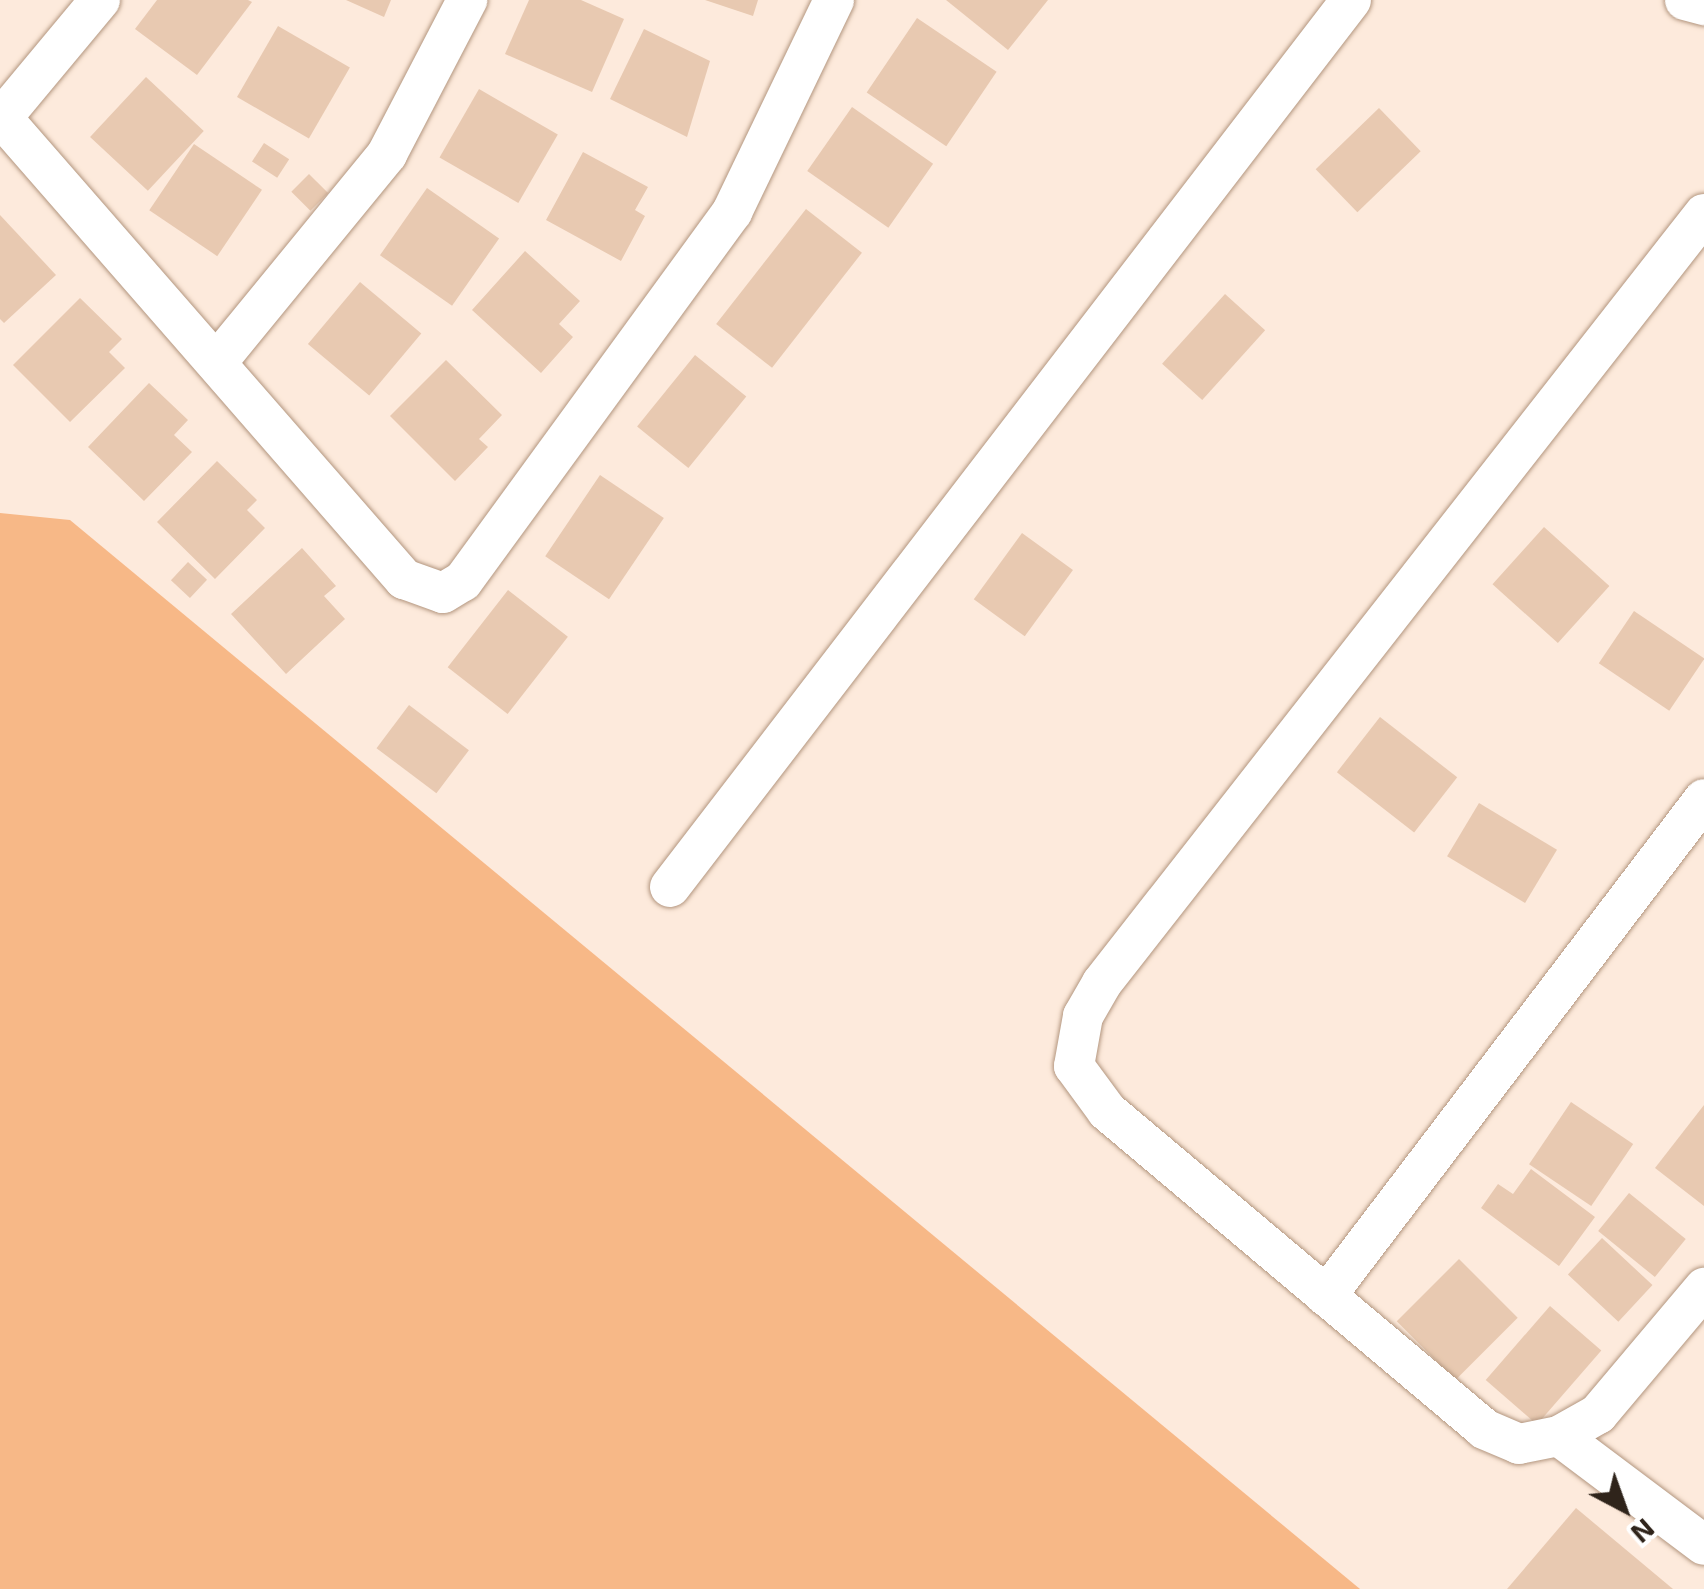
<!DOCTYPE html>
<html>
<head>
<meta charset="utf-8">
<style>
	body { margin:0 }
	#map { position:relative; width:1704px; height:1589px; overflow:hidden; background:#fdeadc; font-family:"Exo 2",sans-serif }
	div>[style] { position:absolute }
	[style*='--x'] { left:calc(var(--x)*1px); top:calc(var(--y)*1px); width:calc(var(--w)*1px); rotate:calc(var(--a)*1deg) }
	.green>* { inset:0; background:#f7b887 }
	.building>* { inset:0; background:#e8c9b1; transform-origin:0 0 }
	.roads { filter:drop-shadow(0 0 2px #b3967f) drop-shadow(0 0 2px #b3967f) }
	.minor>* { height:40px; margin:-20px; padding:0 20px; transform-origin:20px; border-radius:20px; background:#fff }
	span { translate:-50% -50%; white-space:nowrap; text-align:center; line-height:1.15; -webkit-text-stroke:8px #fff; paint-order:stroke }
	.north { position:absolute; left:1574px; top:1459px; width:100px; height:100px; -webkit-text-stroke:8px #fff; paint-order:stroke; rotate:139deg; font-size:28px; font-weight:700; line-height:40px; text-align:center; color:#2f241b }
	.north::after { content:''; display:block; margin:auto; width:35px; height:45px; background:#2f241b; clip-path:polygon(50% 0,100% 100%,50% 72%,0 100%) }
</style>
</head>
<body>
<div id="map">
	<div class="green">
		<div style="clip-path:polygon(0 513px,70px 520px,1360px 1589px,0 1589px)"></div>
	</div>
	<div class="building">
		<div style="clip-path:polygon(157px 0,248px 0,252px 2px,197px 75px,135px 29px)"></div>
		<div style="clip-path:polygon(346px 0,391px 0,384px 17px)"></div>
		<div style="clip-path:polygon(529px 0,581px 0,624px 19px,592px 92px,505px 54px)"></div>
		<div style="clip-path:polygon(705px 0,758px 0,753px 16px)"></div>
		<div style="clip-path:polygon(946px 0,1048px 0,1008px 50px)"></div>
		<div style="left:917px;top:18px;width:96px;height:90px;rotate:34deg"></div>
		<div style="left:278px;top:26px;width:83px;height:82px;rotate:30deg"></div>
		<div style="clip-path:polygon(644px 29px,710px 61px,687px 137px,610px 99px)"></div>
		<div style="left:146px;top:77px;width:79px;height:82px;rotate:43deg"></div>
		<div style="left:479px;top:89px;width:91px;height:79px;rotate:30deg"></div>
		<div style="left:852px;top:107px;width:99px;height:78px;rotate:35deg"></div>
		<div style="left:1379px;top:108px;width:60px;height:88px;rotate:46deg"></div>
		<div style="left:264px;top:143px;width:30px;height:22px;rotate:33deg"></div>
		<div style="left:194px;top:144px;width:82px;height:80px;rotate:34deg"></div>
		<div style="clip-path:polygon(583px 152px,648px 187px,635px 210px,645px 216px,621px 261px,546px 220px)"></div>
		<div style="left:309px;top:174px;width:27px;height:25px;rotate:45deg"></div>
		<div style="left:427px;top:188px;width:88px;height:82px;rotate:35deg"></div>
		<div style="left:806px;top:209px;width:71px;height:146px;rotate:38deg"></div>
		<div style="clip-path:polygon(0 215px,56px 275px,4px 323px,0 319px)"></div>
		<div style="clip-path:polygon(525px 251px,580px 301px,559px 324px,573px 337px,541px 373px,472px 310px)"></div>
		<div style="left:360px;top:282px;width:80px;height:81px;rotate:40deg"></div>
		<div style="left:1225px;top:294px;width:54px;height:94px;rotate:42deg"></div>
		<div style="clip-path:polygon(80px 298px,122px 339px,109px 352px,125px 368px,70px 422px,13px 365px)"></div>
		<div style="left:695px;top:355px;width:66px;height:92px;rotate:39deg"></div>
		<div style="clip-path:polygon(446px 360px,502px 415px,479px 439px,488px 447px,455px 481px,390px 416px)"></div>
		<div style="clip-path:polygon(149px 383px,188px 420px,174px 435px,192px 452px,144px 501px,88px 447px)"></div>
		<div style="clip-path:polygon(217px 461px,257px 500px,247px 510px,265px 528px,215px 579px,157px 522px)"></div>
		<div style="left:600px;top:475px;width:77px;height:98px;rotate:34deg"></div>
		<div style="left:1544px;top:527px;width:88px;height:77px;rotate:42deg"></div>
		<div style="left:1022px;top:533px;width:63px;height:82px;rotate:36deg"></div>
		<div style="clip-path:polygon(302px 548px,336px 586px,324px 596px,345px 619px,286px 674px,231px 614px)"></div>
		<div style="left:188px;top:562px;width:26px;height:25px;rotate:43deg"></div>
		<div style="left:508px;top:590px;width:76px;height:98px;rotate:38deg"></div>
		<div style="left:1634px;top:611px;width:85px;height:63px;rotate:34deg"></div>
		<div style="left:409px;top:705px;width:75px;height:54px;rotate:37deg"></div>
		<div style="left:1380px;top:717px;width:98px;height:70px;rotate:38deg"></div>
		<div style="left:1479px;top:803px;width:91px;height:62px;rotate:31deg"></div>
		<div style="left:1571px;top:1102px;width:75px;height:75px;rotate:34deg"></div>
		<div style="clip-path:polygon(1704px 1105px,1704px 1206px,1655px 1168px)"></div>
		<div style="clip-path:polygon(1531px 1169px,1595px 1217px,1559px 1266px,1481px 1208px,1498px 1184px,1513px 1194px)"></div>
		<div style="left:1629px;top:1193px;width:73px;height:49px;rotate:39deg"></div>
		<div style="left:1602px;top:1238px;width:69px;height:50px;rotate:43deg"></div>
		<div style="left:1459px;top:1259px;width:83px;height:88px;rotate:45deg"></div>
		<div style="left:1550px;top:1306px;width:68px;height:98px;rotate:41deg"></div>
		<div style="clip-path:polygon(1576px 1508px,1673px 1589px,1507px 1589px)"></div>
	</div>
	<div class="roads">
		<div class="minor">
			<div style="--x:1685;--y:0;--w:20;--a:15"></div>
			<div style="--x:2;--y:118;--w:612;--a:48.91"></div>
			<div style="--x:404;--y:579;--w:41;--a:19.7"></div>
			<div style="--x:443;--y:593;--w:23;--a:-31"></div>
			<div style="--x:463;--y:581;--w:457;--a:-53.9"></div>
			<div style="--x:732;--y:212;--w:235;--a:-64.3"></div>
			<div style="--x:0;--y:120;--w:156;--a:-50.2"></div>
			<div style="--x:1704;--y:214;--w:977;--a:128.06"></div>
			<div style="--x:1102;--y:983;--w:38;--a:120"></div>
			<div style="--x:1083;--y:1016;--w:51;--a:100.2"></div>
			<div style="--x:1074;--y:1066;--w:56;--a:53.7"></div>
			<div style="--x:1107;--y:1111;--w:493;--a:40.1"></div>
			<div style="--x:1484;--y:1429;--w:38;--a:23"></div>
			<div style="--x:1519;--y:1444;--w:41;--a:-11.3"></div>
			<div style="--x:1559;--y:1436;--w:45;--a:-29.4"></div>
			<div style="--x:1598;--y:1414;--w:165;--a:-49.9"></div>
			<div style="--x:217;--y:362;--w:269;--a:-50.7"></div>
			<div style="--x:387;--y:154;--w:174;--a:-62.5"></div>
			<div style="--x:670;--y:887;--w:1118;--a:-52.48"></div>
			<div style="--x:1326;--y:1296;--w:624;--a:-52.74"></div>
			<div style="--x:1559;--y:1436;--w:181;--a:36.9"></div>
		</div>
	</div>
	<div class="north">N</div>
</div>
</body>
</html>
